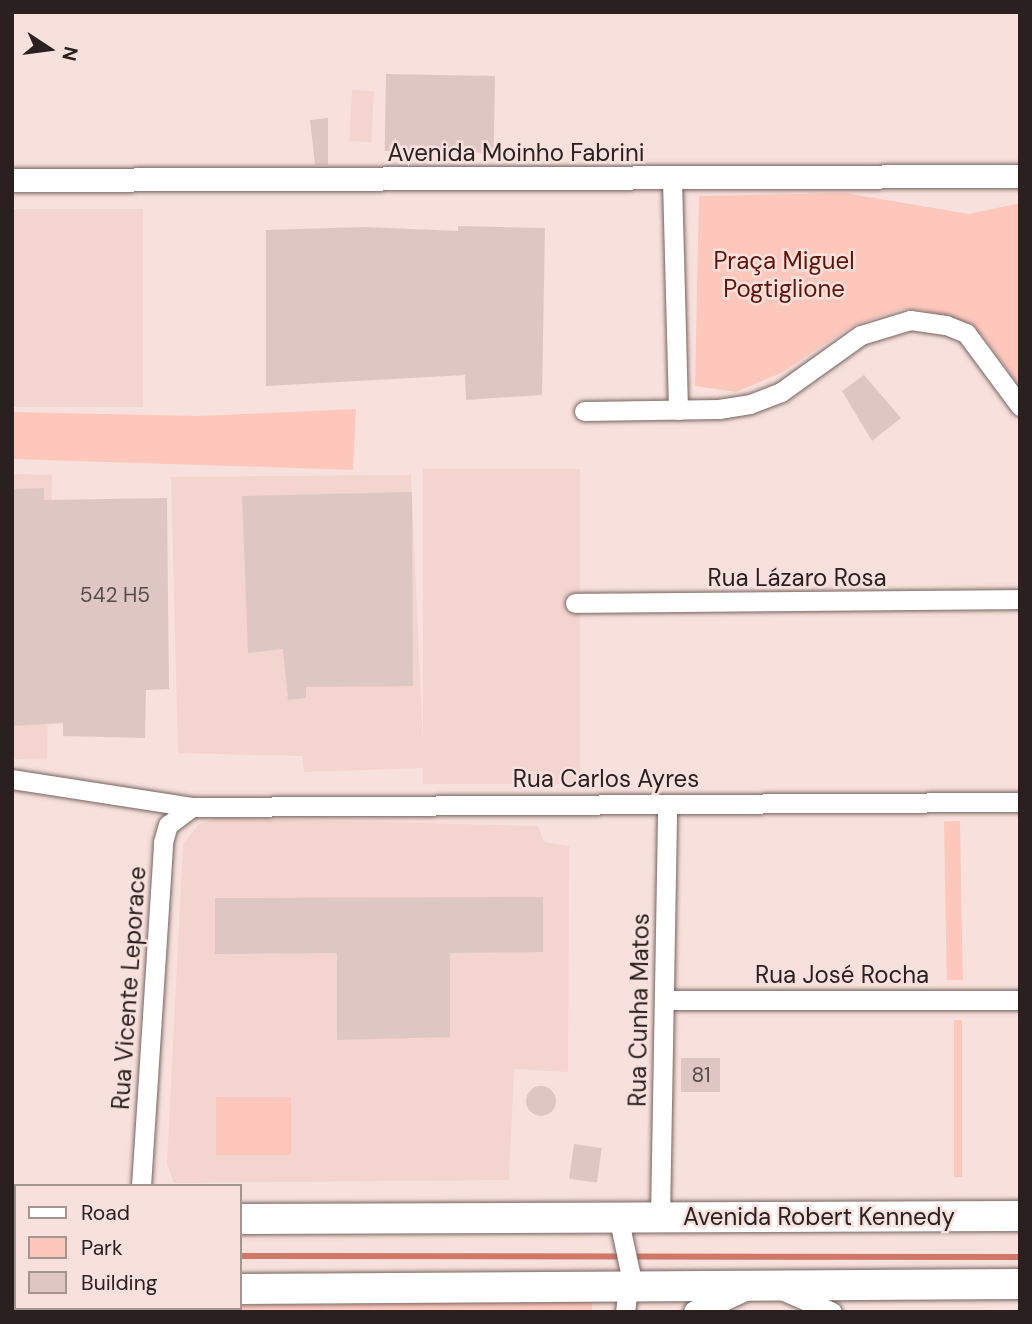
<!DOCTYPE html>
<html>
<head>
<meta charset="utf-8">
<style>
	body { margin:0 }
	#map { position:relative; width:1032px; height:1324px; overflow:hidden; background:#f8e1dc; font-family:"DM Sans",sans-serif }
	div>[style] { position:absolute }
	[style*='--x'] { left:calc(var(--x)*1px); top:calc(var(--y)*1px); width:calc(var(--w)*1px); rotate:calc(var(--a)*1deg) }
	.built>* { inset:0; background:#f3d4ce; transform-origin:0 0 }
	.green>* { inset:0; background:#fdc7bc; transform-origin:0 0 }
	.stream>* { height:6px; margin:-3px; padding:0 3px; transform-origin:3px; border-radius:3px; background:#d07767 }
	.building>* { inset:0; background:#dec7c3; transform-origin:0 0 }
	.round { border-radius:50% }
	.roads { filter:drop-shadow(0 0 2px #76635f) drop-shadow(0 0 2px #76635f) }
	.minor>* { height:19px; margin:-9.5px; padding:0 9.5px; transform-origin:9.5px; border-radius:9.5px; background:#fff }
	.tertiary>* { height:23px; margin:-11.5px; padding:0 11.5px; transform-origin:11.5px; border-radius:11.5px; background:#fff }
	.primary>* { height:30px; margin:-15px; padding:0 15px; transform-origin:15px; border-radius:15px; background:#fff }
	span { translate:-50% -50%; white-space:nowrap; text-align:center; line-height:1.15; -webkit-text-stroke:5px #f8e1dc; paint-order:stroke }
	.number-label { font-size:21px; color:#564a48 }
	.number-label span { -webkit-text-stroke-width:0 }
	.street-label { font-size:24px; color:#29201f }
	.park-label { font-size:24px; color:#631107 }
	.frame { position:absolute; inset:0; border:14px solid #29201f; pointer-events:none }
	.legend { position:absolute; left:14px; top:1184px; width:228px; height:126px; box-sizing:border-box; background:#f8e1dc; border:2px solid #a59490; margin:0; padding:9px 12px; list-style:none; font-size:21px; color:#29201f }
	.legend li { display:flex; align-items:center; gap:14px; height:35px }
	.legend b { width:35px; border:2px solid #a59490 }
	.north { position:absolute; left:14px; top:14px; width:70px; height:70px; -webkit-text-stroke:5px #f8e1dc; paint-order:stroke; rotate:103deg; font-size:19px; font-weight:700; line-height:28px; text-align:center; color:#29201f }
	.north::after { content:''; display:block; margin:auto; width:24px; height:32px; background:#29201f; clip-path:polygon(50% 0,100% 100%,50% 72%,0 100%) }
</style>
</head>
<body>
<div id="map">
	<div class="built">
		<div style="left:352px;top:90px;width:22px;height:51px;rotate:3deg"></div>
		<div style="left:12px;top:209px;width:131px;height:198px"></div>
		<div style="left:423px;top:469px;width:157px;height:315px"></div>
		<div style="left:12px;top:474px;width:40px;height:285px;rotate:1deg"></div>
		<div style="clip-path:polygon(411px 475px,424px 768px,304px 772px,302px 756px,178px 753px,171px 477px)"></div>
		<div style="clip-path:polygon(215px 818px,538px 826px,544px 842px,569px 846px,568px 1072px,514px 1069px,509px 1180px,174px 1183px,167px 1164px,183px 845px,198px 825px)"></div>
	</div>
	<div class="green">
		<div style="clip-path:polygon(845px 193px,969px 214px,1020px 203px,1020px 387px,982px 334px,923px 310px,902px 309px,854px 325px,781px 373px,736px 392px,695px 386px,699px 196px)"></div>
		<div style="clip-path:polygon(356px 409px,353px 470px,12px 459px,12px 412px,198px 416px)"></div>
		<div style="left:960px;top:821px;width:159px;height:16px;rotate:89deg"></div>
		<div style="left:954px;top:1020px;width:8px;height:157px"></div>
		<div style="left:216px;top:1097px;width:75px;height:58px"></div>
		<div style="clip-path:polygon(592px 1302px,592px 1312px,19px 1312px,20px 1308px)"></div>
	</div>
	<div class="stream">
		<div style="--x:12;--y:1256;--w:4;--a:0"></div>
		<div style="--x:240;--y:1256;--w:780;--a:0.07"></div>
	</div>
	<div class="building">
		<div style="left:495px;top:76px;width:77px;height:109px;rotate:91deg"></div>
		<div style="clip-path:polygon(328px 118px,328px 165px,315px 165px,310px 120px)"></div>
		<div style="clip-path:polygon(458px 226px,545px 228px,542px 395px,466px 400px,465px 375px,266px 386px,266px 230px,366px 227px,458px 231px)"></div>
		<div style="clip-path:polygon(864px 375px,901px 418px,872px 441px,842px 391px)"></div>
		<div style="clip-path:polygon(44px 488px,44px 500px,167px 498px,169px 689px,146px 690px,145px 738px,63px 736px,63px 723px,12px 726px,12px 489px)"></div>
		<div style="clip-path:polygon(412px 492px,413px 686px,306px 687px,306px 698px,288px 700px,283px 649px,248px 653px,242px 496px)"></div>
		<div style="clip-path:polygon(543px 897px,543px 952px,450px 953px,450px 1037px,337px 1040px,337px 953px,215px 954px,215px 898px)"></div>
		<div style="left:720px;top:1058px;width:34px;height:39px;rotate:90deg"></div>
		<div class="round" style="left:526px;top:1086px;width:30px;height:30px"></div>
		<div style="left:574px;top:1144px;width:28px;height:35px;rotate:8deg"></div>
	</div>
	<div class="roads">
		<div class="minor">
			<div style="--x:672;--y:180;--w:230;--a:88.5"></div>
			<div style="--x:584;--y:411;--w:135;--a:-0.8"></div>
			<div style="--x:719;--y:409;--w:31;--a:-9"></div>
			<div style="--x:750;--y:404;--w:33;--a:-21"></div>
			<div style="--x:781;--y:392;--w:98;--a:-35.5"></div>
			<div style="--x:861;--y:335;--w:51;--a:-17"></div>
			<div style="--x:910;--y:320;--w:36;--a:8"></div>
			<div style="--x:946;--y:325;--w:22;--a:22"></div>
			<div style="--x:966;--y:333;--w:91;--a:53.5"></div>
			<div style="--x:575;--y:603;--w:445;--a:-0.5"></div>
			<div style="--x:12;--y:779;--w:182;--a:8.8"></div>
			<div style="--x:192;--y:807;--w:828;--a:-0.35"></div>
			<div style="--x:664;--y:1000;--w:356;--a:0"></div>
			<div style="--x:141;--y:1186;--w:345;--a:-86.3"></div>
			<div style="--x:163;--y:842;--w:18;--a:-74"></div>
			<div style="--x:168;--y:825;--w:30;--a:-37"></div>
			<div style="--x:618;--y:1216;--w:57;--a:77.9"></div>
			<div style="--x:630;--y:1272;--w:40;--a:97.1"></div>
			<div style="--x:660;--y:1218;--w:414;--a:-89"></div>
			<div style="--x:784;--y:1291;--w:52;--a:23.6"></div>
		</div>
		<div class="tertiary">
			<div style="--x:12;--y:180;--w:1008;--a:-0.23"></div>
			<div style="--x:695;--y:1312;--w:57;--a:-24.8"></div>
		</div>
		<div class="primary">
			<div style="--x:12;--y:1218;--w:4;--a:0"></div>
			<div style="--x:240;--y:1219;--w:780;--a:-0.22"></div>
			<div style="--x:12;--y:1286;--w:4;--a:0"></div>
			<div style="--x:240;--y:1289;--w:780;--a:-0.37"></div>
		</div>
	</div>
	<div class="number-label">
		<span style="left:115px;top:595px">542 H5</span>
		<span style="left:701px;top:1075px">81</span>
	</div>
	<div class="street-label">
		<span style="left:516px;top:153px">Avenida Moinho Fabrini</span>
		<span style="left:797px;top:578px">Rua Lázaro Rosa</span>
		<span style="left:606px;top:779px">Rua Carlos Ayres</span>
		<span style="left:842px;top:975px">Rua José Rocha</span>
		<span style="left:129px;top:988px;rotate:-86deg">Rua Vicente Leporace</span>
		<span style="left:639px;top:1010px;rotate:-89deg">Rua Cunha Matos</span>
		<span style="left:819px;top:1217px">Avenida Robert Kennedy</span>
	</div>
	<div class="park-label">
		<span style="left:784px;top:275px">Praça Miguel<br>Pogtiglione</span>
	</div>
	<div class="frame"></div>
	<ul class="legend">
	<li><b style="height:9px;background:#fff"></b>Road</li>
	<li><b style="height:19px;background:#fdc7bc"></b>Park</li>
	<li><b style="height:19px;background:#dec7c3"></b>Building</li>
	</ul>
	<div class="north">N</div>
</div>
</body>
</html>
